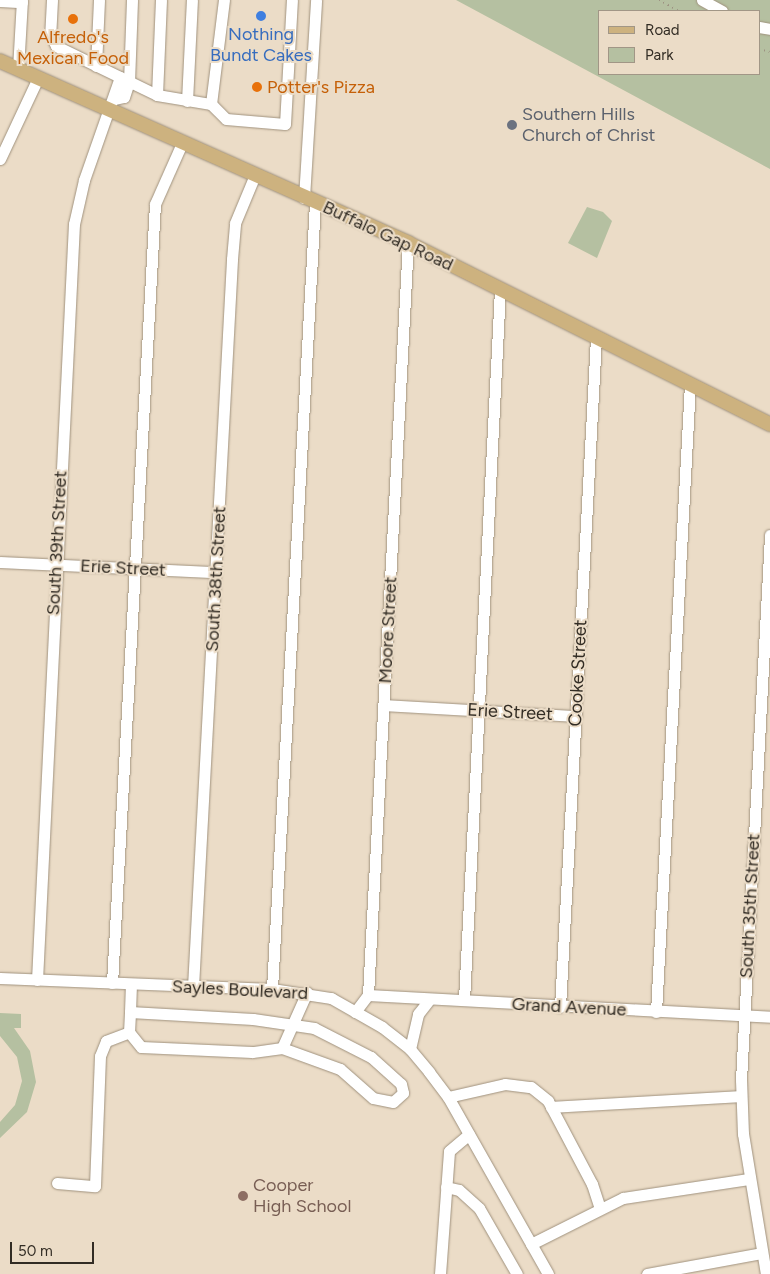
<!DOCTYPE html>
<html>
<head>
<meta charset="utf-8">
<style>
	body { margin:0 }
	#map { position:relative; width:770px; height:1274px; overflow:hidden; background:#ebdcc7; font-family:Figtree,sans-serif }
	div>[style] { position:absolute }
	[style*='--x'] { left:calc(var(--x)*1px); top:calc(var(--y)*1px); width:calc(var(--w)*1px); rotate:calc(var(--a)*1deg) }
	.green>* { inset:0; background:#b5c0a1 }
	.path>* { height:2px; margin-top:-1px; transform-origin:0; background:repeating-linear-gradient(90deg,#9c9181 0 1px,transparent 0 5px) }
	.roads { filter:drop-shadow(0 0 1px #a0927e) drop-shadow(0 0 1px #a0927e) }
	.minor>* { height:11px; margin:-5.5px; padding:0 5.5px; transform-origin:5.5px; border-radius:5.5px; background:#fff }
	.major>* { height:14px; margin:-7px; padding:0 7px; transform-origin:7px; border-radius:7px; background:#cdb27f }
	.dots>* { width:14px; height:14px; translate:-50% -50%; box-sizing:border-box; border:2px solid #ebdcc7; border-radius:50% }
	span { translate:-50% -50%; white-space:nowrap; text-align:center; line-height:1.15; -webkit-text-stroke:4px #ebdcc7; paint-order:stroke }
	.shop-label { font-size:18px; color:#366cbe }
	.food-label { font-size:18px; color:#c56008 }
	.left { translate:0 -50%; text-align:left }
	.worship-label { font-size:18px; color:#5b616d }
	.street-label { font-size:18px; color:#322c24 }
	.education-label { font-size:18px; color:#785e54 }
	.legend { position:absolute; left:598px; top:10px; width:162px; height:65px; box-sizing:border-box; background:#ebdcc7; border:1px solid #a19686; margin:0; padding:6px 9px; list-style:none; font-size:15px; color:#322c24 }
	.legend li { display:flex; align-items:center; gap:10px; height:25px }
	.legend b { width:25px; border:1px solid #a19686 }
	.scale { position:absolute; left:10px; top:1242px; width:84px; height:22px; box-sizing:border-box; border:2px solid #322c24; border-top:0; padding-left:6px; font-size:15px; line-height:18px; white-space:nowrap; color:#322c24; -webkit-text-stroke:4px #ebdcc7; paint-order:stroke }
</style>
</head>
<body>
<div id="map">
	<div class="green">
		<div style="clip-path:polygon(evenodd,456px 0,770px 0,770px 169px,456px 0,599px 11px,759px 11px,759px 74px,599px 74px,599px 11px)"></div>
		<div style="clip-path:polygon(587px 207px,603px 212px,612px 221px,597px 258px,568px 243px)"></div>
		<div style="clip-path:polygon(0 1013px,21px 1014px,21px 1028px,14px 1028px,30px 1051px,36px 1082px,27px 1112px,0 1138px,0 1122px,15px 1105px,22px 1081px,17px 1057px,0 1036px)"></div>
	</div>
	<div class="path">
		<div style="--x:659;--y:0;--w:23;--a:29"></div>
		<div style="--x:759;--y:49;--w:11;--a:15"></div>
	</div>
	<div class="roads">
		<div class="minor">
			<div style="--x:52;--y:0;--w:34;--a:93"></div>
			<div style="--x:50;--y:34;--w:13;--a:63"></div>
			<div style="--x:56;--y:46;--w:112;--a:25.9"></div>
			<div style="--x:157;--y:95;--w:55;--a:9.5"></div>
			<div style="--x:211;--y:104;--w:21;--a:45"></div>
			<div style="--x:226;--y:119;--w:59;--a:4.8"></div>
			<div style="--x:285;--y:124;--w:124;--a:-86.8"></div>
			<div style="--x:702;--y:0;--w:23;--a:29"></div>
			<div style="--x:0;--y:1;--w:22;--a:3"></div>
			<div style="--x:759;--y:27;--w:11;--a:10"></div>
			<div style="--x:96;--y:66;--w:66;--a:-87.4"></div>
			<div style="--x:18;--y:69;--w:69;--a:-86.7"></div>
			<div style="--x:157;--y:95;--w:95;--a:-87.6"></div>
			<div style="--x:115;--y:99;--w:9;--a:-13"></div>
			<div style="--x:124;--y:97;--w:16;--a:-72"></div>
			<div style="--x:129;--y:82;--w:82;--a:-87.9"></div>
			<div style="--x:187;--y:101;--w:101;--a:-87.2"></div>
			<div style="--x:211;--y:104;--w:105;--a:-82.9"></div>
			<div style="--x:0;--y:159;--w:89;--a:-64.9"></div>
			<div style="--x:304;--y:198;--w:198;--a:-86.5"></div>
			<div style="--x:0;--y:562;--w:216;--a:2.7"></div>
			<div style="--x:384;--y:705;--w:192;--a:3.3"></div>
			<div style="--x:0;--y:978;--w:272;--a:2.3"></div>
			<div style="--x:272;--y:989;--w:60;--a:8.7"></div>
			<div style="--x:331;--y:998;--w:59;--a:29.6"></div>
			<div style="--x:382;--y:1027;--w:36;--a:38"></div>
			<div style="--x:410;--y:1049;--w:30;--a:50"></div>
			<div style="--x:429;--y:1072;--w:31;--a:53"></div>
			<div style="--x:448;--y:1097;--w:203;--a:60.5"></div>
			<div style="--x:37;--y:980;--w:757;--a:-87.2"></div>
			<div style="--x:74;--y:224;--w:45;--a:-77.2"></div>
			<div style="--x:84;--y:180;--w:109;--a:-70.7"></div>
			<div style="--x:112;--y:983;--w:780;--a:-86.84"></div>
			<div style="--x:155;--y:204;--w:67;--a:-66.1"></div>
			<div style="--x:193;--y:987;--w:729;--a:-86.93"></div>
			<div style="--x:232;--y:259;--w:36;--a:-85"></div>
			<div style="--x:235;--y:223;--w:52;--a:-67.4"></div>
			<div style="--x:272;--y:989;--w:788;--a:-86.87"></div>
			<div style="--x:368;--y:995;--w:403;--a:3.1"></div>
			<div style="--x:464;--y:1000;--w:711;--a:-87.1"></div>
			<div style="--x:560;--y:1007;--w:670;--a:-86.92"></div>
			<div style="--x:130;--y:1012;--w:123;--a:3.3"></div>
			<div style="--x:253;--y:1019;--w:62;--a:8.4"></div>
			<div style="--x:314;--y:1028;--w:64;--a:27"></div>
			<div style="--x:371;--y:1057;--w:40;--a:42"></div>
			<div style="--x:401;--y:1084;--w:9;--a:77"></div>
			<div style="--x:403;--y:1093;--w:13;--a:138"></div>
			<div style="--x:393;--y:1102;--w:20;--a:-169"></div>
			<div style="--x:373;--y:1098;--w:44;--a:-138.7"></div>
			<div style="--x:340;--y:1069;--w:62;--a:-160.1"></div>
			<div style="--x:282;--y:1048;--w:30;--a:172"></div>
			<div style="--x:252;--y:1052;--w:111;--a:-177.4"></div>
			<div style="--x:141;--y:1047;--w:19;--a:-129"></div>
			<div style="--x:129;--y:1032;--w:20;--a:-87"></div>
			<div style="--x:130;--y:1012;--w:28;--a:-88"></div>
			<div style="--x:355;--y:1012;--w:21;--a:-53"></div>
			<div style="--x:368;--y:995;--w:753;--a:-86.96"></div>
			<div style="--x:656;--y:1012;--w:629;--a:-86.9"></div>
			<div style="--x:282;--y:1048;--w:61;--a:-65.9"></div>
			<div style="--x:410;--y:1049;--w:36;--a:-77"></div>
			<div style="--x:418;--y:1014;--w:18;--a:-52"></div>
			<div style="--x:448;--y:1097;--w:58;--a:-12.8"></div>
			<div style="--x:505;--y:1084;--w:26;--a:7"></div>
			<div style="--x:531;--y:1087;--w:22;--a:39"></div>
			<div style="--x:548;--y:1101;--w:94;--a:62.1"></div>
			<div style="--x:592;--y:1184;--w:25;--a:72"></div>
			<div style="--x:551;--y:1107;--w:190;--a:-3.3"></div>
			<div style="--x:57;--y:1183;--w:38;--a:5"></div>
			<div style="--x:95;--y:1186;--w:130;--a:-87.8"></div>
			<div style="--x:100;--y:1056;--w:16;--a:-68"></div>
			<div style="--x:106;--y:1041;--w:25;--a:-21"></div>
			<div style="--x:446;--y:1187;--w:13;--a:13"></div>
			<div style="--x:459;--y:1190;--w:27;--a:42"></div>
			<div style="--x:479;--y:1208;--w:76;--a:60.1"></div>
			<div style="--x:531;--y:1244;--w:103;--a:-26.6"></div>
			<div style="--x:623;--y:1198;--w:127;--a:-8.6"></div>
			<div style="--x:440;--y:1274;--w:123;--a:-85.8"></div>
			<div style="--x:449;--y:1151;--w:26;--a:-40"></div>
			<div style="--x:647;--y:1274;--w:116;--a:-10.4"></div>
			<div style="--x:766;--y:1274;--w:142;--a:-99.3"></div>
			<div style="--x:743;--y:1134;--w:54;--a:-92.1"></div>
			<div style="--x:741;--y:1080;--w:546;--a:-86.95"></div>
		</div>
		<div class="major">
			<div style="--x:0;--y:61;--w:447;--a:24"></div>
			<div style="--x:408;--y:243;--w:405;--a:26.6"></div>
		</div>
	</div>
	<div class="dots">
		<div style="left:261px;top:16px;background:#3f7fe0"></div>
		<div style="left:73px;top:19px;background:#e8710a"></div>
		<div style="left:257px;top:87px;background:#e8710a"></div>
		<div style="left:512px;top:125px;background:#6b7280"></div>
		<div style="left:243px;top:1196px;background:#8d6e63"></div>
	</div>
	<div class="shop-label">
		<span style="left:261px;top:45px">Nothing<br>Bundt Cakes</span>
	</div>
	<div class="food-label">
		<span style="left:73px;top:48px">Alfredo's<br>Mexican Food</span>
		<span class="left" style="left:267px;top:87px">Potter's Pizza</span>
	</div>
	<div class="worship-label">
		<span class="left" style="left:522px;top:125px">Southern Hills<br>Church of Christ</span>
	</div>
	<div class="street-label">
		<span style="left:388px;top:236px;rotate:25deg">Buffalo Gap Road</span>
		<span style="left:57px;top:543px;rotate:-87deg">South 39th Street</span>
		<span style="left:123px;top:568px;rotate:3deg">Erie Street</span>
		<span style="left:216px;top:579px;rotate:-87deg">South 38th Street</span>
		<span style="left:388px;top:630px;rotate:-87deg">Moore Street</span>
		<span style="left:578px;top:673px;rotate:-87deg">Cooke Street</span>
		<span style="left:510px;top:712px;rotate:3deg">Erie Street</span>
		<span style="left:750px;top:906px;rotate:-87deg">South 35th Street</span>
		<span style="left:240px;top:990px;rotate:3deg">Sayles Boulevard</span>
		<span style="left:569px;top:1007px;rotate:3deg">Grand Avenue</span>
	</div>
	<div class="education-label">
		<span class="left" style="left:253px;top:1196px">Cooper<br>High School</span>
	</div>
	<ul class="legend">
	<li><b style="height:6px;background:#cdb27f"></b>Road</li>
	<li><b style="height:14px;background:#b5c0a1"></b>Park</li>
	</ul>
	<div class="scale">50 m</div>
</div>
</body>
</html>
